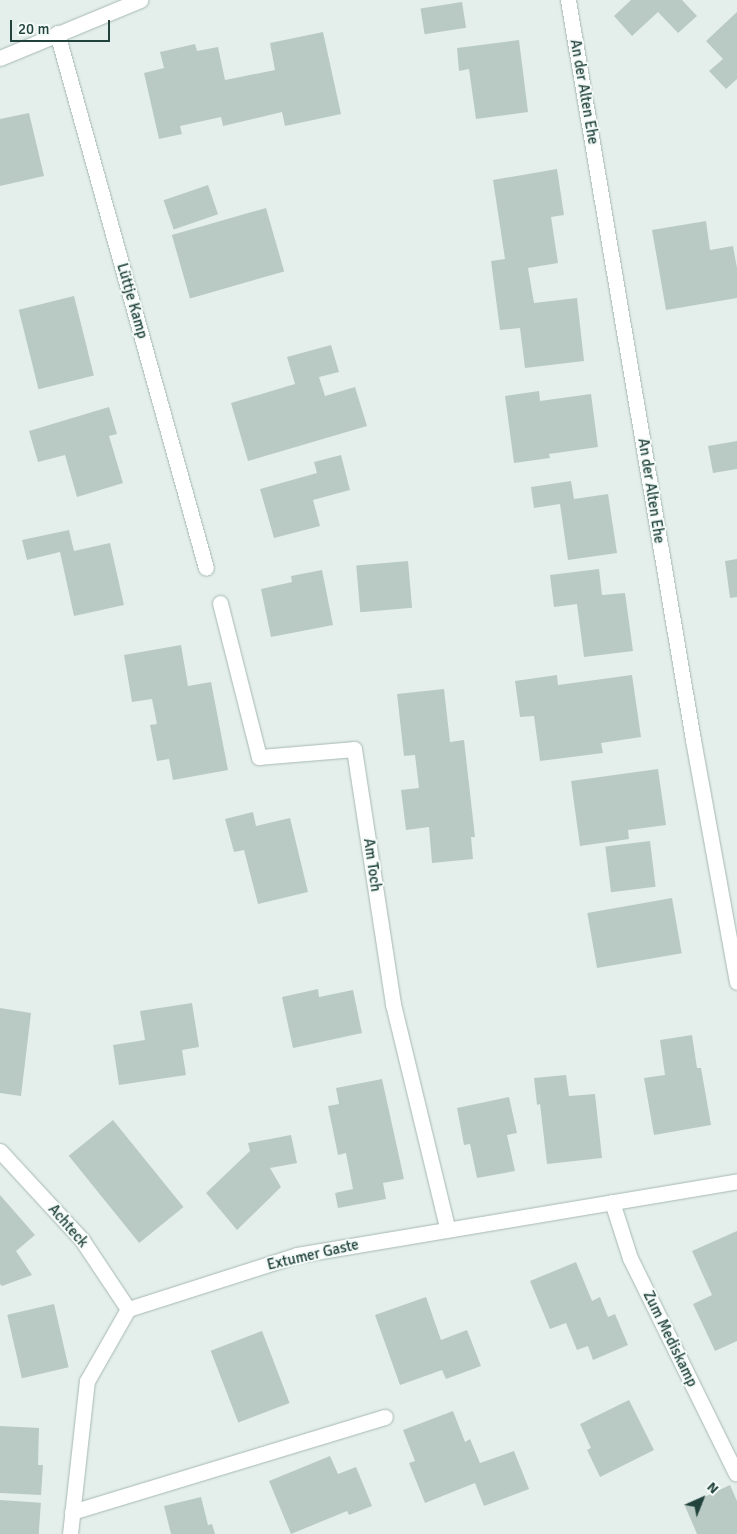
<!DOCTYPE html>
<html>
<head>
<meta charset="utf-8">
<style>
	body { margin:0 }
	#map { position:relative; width:737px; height:1534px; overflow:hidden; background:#e4efeb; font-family:Signika,sans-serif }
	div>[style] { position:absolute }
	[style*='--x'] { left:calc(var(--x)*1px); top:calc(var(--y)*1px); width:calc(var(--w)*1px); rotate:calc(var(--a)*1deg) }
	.building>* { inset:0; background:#b9cac4; transform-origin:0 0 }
	.roads { filter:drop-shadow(0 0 1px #a6b8b3) drop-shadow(0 0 1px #a6b8b3) }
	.minor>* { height:15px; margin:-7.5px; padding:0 7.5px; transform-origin:7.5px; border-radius:7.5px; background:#fff }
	span { translate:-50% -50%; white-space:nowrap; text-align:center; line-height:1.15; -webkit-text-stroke:4px #f5fbf8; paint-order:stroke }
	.street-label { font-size:15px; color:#21433c }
	.north { position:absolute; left:677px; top:1474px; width:50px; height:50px; -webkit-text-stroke:4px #f5fbf8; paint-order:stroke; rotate:44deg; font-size:14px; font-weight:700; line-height:20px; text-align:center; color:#21433c }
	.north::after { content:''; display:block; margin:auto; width:18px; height:22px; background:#21433c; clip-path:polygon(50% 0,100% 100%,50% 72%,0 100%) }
	.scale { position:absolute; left:10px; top:20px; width:100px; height:22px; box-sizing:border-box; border:2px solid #21433c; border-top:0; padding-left:6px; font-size:15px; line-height:18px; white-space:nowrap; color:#21433c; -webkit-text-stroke:4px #f5fbf8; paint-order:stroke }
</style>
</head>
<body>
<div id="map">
	<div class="building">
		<div style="clip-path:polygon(631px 0,682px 0,697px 16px,678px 33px,658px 12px,632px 36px,614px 16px)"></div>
		<div style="left:462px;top:2px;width:26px;height:42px;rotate:81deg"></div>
		<div style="clip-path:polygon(737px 12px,737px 79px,726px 89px,709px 71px,723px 59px,706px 41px)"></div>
		<div style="clip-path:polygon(323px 32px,341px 114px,285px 126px,282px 112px,223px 126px,221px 117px,180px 126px,182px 134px,159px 139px,144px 73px,164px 68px,160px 52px,195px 44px,197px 51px,218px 47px,225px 80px,275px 70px,270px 43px)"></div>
		<div style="clip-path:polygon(519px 40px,528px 112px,476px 119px,469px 69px,459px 71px,457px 48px)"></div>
		<div style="clip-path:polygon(29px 113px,44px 176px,0 186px,0 119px)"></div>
		<div style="clip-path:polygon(557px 169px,564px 215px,551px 217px,558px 263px,528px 268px,534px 303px,577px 298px,584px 361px,525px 368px,520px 328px,500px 330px,491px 261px,505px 259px,493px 180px)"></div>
		<div style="left:208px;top:185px;width:31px;height:47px;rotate:71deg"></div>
		<div style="left:266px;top:208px;width:66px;height:98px;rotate:74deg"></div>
		<div style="clip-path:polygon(706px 221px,710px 250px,733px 246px,737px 268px,737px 298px,666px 310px,652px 230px)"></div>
		<div style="left:74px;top:296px;width:82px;height:57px;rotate:76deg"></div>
		<div style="clip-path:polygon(331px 345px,339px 372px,319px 377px,325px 396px,355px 387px,367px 426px,248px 461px,231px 403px,295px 384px,287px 357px)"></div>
		<div style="clip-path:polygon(539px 391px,540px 401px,591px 394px,598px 447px,549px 454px,550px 458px,514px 463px,505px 396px)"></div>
		<div style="clip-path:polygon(109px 407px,117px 434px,109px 436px,123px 483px,77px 497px,65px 455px,38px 462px,29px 431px)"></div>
		<div style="clip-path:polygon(737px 441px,737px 469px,713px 473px,708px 446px)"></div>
		<div style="clip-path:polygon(341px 455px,350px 490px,313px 500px,320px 526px,274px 538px,260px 489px,317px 473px,314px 462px)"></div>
		<div style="clip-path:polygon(571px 481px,574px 499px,608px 494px,617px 553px,568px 560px,560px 504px,534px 508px,531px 487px)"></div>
		<div style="clip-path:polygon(69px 530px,74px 551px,110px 543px,124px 605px,74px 616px,60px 552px,27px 560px,22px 540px)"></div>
		<div style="clip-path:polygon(737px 559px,737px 597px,730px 598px,725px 561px)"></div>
		<div style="left:408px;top:561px;width:47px;height:52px;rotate:85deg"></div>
		<div style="clip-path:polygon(599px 569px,602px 595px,625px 593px,633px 651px,584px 657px,577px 604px,554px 607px,550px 575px)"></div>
		<div style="clip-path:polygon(322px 570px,333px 625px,271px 637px,261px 589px,292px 582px,291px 576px)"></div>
		<div style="clip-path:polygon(181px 645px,188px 686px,211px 682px,228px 770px,173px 780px,169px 759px,157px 761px,150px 725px,157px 724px,152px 699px,132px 702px,124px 655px)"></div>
		<div style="clip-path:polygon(557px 675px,558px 685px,632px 675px,641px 737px,601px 743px,603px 753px,540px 761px,534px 716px,520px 717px,515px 681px)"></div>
		<div style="clip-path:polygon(444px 689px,450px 742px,464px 740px,475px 837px,471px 837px,473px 859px,432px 863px,429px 827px,406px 830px,401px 790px,419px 788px,415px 755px,404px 756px,397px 694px)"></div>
		<div style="clip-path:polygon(658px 769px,666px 825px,628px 830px,629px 839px,580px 846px,571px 781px)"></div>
		<div style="clip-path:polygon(253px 812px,256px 826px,290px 818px,308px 892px,258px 904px,244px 850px,234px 852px,225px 819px)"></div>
		<div style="left:650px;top:841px;width:46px;height:45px;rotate:83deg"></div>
		<div style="left:672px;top:898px;width:56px;height:86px;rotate:80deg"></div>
		<div style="clip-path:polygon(318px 989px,319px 997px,353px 990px,362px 1033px,293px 1048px,282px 997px)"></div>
		<div style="clip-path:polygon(192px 1003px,199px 1047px,182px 1050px,186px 1075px,119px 1085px,113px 1045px,145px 1040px,140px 1011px)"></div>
		<div style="clip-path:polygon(0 1008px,31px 1013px,21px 1096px,0 1093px)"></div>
		<div style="clip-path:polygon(692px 1035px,697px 1068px,701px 1068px,711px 1125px,654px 1135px,644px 1078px,665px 1075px,660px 1040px)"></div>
		<div style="clip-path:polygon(566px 1075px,569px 1096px,595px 1094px,602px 1158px,547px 1164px,540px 1104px,537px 1105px,534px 1078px)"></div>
		<div style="clip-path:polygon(382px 1079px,404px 1179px,383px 1183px,386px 1199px,338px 1208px,335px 1193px,353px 1189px,346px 1153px,338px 1155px,328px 1106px,339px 1104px,336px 1088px)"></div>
		<div style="clip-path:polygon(509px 1097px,517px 1133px,507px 1135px,515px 1171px,477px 1178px,470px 1144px,464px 1145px,457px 1108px)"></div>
		<div style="left:113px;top:1120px;width:112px;height:57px;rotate:51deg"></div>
		<div style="clip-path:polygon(291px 1135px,297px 1163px,270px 1168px,281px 1187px,237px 1230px,206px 1193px,250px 1151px,248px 1143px)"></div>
		<div style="clip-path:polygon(0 1195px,35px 1235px,16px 1251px,32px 1275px,2px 1286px,0 1284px)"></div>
		<div style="clip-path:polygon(737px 1231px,737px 1341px,715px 1351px,693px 1304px,712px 1295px,692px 1251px)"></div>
		<div style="clip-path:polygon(576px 1262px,592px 1301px,600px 1297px,608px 1317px,615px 1314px,628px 1345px,593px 1360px,588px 1346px,577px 1350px,566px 1323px,550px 1329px,530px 1281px)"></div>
		<div style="clip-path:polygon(426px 1297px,441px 1340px,467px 1330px,481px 1366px,446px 1379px,442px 1370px,400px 1385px,375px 1315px)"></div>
		<div style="left:54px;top:1304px;width:65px;height:48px;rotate:77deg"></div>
		<div style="left:262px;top:1331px;width:77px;height:55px;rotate:69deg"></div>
		<div style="clip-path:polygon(629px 1400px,654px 1450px,600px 1477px,587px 1450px,591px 1448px,580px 1424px)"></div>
		<div style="clip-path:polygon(453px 1411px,465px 1442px,470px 1439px,480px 1463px,514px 1451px,529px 1489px,484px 1506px,475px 1483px,425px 1503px,409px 1463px,415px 1461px,403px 1430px)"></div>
		<div style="clip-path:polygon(0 1426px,39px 1428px,38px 1465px,43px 1465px,41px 1495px,0 1493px)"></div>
		<div style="clip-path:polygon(330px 1456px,338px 1474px,356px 1467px,372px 1506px,349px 1515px,347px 1511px,291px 1534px,269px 1481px)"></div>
		<div style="clip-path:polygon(730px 1485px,737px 1501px,737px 1534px,697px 1534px,685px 1506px)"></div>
		<div style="clip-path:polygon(201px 1497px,208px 1525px,212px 1524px,215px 1534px,171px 1534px,164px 1506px)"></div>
		<div style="left:0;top:1500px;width:41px;height:34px;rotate:4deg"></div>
	</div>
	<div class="roads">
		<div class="minor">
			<div style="--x:568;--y:0;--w:750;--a:80.41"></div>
			<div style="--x:693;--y:740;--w:246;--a:79.7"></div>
			<div style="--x:57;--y:33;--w:555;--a:74.44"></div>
			<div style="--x:0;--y:58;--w:152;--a:-22.5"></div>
			<div style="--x:220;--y:603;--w:159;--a:75.8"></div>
			<div style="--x:259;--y:757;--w:95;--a:-4.8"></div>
			<div style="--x:354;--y:749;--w:258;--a:81.3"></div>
			<div style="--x:393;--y:1004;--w:230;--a:76.4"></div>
			<div style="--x:0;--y:1151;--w:121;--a:47.3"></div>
			<div style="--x:82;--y:1240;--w:83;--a:56.3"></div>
			<div style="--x:612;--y:1202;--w:59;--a:72.2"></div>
			<div style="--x:630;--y:1258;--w:240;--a:63.8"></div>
			<div style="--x:72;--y:1512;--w:327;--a:-16.9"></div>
			<div style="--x:70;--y:1534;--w:154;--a:-83.7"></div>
			<div style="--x:87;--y:1381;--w:83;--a:-60.3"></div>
			<div style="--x:128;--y:1309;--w:177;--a:-17.7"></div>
			<div style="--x:297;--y:1255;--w:446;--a:-9.5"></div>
		</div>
	</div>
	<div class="street-label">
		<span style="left:584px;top:92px;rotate:80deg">An der Alten Ehe</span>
		<span style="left:132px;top:301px;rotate:74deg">Lüttje Kamp</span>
		<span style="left:651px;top:491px;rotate:81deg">An der Alten Ehe</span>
		<span style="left:372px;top:865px;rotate:82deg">Am Toch</span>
		<span style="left:68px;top:1226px;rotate:49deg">Achteck</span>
		<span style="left:313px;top:1255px;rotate:-13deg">Extumer Gaste</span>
		<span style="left:670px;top:1339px;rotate:64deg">Zum Mediskamp</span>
	</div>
	<div class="north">N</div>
	<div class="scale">20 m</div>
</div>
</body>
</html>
